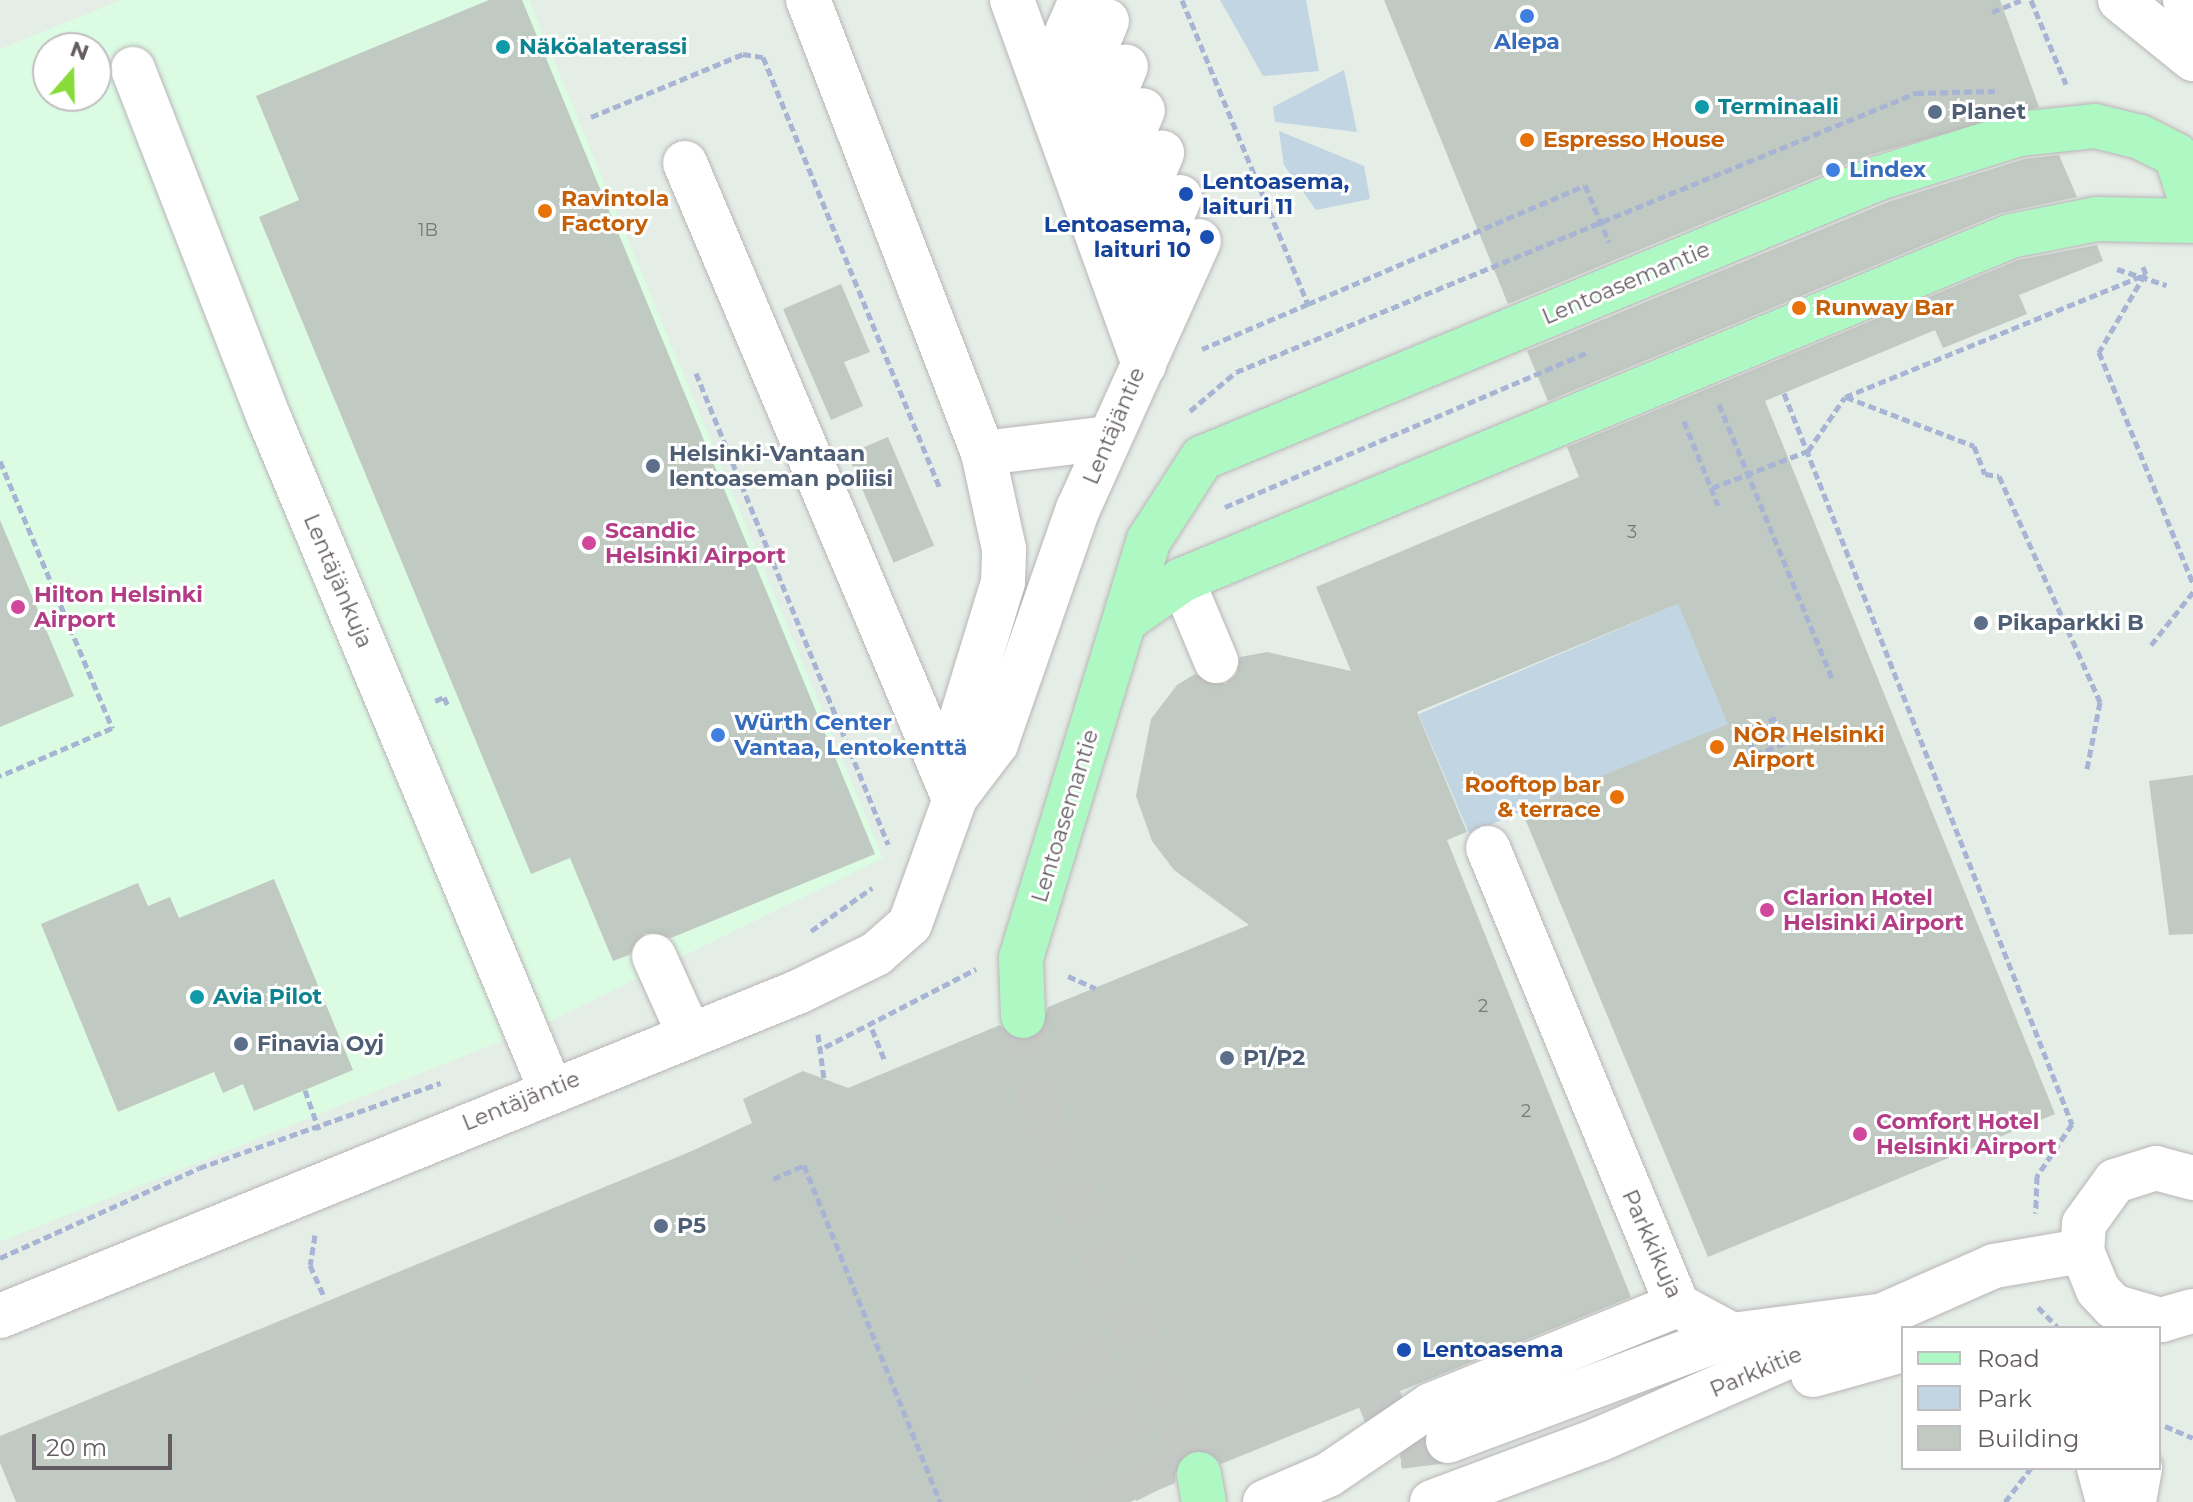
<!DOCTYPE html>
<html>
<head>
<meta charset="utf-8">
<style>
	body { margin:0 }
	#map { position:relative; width:2193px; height:1502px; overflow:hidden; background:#e4ede6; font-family:Montserrat,sans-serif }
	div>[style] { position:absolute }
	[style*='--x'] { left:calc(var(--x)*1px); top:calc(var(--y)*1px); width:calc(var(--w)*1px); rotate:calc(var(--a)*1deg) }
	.commercial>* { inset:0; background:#dbfbe2 }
	.green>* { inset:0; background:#c2d5e3; transform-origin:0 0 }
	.building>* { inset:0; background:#c0c9c2; transform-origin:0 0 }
	.minor-tunnel>* { height:44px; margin-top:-22px; transform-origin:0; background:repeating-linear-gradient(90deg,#c4c9c5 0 44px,transparent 0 66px) }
	.major-tunnel>* { height:44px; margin-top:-22px; transform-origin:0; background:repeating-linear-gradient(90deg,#c4c9c5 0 44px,transparent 0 66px) }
	.path>* { height:5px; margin-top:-2.5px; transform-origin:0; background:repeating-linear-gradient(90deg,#a7b4d4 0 8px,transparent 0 12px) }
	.roads { filter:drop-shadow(0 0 2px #bab4b9) drop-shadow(0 0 2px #bab4b9) }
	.minor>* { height:44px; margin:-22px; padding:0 22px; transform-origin:22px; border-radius:22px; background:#fff }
	.major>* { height:44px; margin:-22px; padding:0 22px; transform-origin:22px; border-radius:22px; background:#aef8c3 }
	.path-bridge>* { height:5px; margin-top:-2.5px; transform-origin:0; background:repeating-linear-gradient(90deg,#a7b4d4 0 8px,transparent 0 12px) }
	.bridges { filter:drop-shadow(0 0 2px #bab4b9) drop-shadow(0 0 2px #bab4b9) }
	.minor-bridge>* { height:44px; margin:-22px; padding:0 22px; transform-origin:22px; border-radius:22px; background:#fff }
	.major-bridge>* { height:44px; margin:-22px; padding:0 22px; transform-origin:22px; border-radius:22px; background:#aef8c3 }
	.dots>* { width:22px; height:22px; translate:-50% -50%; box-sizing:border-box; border:4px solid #fff; border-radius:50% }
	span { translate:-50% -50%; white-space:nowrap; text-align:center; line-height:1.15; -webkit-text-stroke:6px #fff; paint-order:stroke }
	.number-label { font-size:18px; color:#7a777b }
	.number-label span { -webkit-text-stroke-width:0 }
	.shop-label { font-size:22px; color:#366cbe; font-weight:700 }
	.left { translate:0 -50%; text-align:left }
	.culture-label { font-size:22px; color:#0d838f; font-weight:700 }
	.service-label { font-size:22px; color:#4e5e75; font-weight:700 }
	.food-label { font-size:22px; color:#c56008; font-weight:700 }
	.right { translate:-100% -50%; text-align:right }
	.transit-label { font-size:22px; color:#164399; font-weight:700 }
	.street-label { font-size:22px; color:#635c63 }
	.hotel-label { font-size:22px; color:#b23c85; font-weight:700 }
	.legend { position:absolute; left:1901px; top:1326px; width:260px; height:144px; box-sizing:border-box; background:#fff; border:2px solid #c1bec1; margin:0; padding:10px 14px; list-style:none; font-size:24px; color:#635c63 }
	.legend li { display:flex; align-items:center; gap:16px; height:40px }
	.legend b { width:40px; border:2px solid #c1bec1 }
	.north { position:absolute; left:32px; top:32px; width:80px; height:80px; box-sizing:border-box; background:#fff; border:2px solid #c1bec1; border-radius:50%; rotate:20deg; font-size:22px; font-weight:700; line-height:32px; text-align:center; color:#635c63 }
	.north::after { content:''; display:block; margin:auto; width:28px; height:36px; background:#89db3c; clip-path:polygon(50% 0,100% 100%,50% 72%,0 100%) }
	.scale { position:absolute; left:32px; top:1434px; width:140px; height:36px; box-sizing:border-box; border:4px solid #635c63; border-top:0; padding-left:10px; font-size:24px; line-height:28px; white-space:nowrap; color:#635c63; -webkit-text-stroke:6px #fff; paint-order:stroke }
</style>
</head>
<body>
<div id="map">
	<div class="commercial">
		<div style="clip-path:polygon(evenodd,121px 0,529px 0,883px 858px,549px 1022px,0 1242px,0 49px,121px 0,48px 48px,96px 48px,96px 96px,48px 96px,48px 48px)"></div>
	</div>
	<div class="green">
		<div style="clip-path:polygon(1220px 0,1306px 0,1319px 71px,1263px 76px)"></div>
		<div style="clip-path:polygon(1344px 70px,1357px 132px,1275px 122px,1273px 107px)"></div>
		<div style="clip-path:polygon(1279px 131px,1364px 166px,1370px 199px,1316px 210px,1284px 165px)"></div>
		<div style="left:1678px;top:604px;width:130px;height:282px;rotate:67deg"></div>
	</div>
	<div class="building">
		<div style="clip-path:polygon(489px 0,522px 0,875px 854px,671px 938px,645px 933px,629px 955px,613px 961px,570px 858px,531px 874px,259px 217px,299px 200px,256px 96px)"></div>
		<div style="clip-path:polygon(1384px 0,2000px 0,2039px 107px,1869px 155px,1508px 304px)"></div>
		<div style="clip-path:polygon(2059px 155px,2077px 197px,2001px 213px,1548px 401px,1527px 351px,1888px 202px,2024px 159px)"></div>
		<div style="clip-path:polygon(2097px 245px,2103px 261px,2019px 295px,2027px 314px,1943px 348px,1935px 330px,1765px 401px,2055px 1114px,1708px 1257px,1521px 809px,1728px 724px,1678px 604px,1417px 712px,1467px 832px,1447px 840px,1631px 1297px,1221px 1464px,1208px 1451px,1194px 1450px,1176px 1465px,1175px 1483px,1130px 1502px,16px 1502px,0 1463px,0 1436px,692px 1151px,752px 1123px,743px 1099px,803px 1071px,848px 1088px,1000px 1025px,1012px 1038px,1036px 1038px,1048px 1007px,1249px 925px,1174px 870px,1152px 841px,1136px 796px,1151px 719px,1177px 685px,1195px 674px,1225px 684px,1236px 675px,1240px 657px,1267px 652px,1351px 671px,1316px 587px,1579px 477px,1567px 447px,2018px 260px)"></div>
		<div style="clip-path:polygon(841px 284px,870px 352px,844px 362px,863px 406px,831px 420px,783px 309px)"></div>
		<div style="left:888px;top:437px;width:118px;height:44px;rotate:67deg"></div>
		<div style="clip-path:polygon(0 520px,74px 696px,0 727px)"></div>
		<div style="clip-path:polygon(2193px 775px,2193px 934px,2169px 935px,2149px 781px)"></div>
		<div style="clip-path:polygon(274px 879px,353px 1070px,254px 1111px,243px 1084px,223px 1093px,214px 1072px,118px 1112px,41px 924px,138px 883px,148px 906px,170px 897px,179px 918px)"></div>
	</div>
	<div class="minor-tunnel">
		<div style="--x:1081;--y:1343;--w:166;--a:63.1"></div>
		<div style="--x:1045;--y:1359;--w:159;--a:64.2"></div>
		<div style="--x:1379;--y:1398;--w:53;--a:67.8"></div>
		<div style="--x:1399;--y:1447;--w:49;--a:-7"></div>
	</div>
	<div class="major-tunnel">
		<div style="--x:1023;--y:1016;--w:108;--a:79.3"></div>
		<div style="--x:1043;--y:1122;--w:385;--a:66.1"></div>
	</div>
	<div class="path">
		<div style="--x:1182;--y:0;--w:329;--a:67.5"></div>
		<div style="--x:1308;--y:304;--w:115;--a:157"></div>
		<div style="--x:2031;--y:0;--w:91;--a:67.4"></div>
		<div style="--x:1992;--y:12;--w:31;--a:-22"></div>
		<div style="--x:591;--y:117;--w:165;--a:-22.5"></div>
		<div style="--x:743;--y:54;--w:20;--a:9"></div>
		<div style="--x:763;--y:57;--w:466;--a:67.7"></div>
		<div style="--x:2145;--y:274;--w:91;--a:120.5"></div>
		<div style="--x:2099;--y:352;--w:249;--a:67.9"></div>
		<div style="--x:1308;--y:304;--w:301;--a:-23.2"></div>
		<div style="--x:1585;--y:185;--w:62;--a:67.2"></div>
		<div style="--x:696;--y:373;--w:509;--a:67.82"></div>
		<div style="--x:1784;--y:393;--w:786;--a:68.5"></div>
		<div style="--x:2072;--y:1124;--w:63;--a:123.9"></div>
		<div style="--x:2037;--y:1176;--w:37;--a:92"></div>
		<div style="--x:1846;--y:397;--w:137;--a:20.9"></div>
		<div style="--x:1974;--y:446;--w:30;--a:69"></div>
		<div style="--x:1985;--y:474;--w:14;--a:8"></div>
		<div style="--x:1999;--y:476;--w:248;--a:65.9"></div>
		<div style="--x:2100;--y:702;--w:68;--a:101"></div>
		<div style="--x:1719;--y:404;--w:299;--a:67.6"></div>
		<div style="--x:1684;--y:421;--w:91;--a:68"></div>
		<div style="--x:0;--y:461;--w:290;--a:67.2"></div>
		<div style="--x:112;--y:728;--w:122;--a:156.8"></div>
		<div style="--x:1712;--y:488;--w:103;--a:-21.1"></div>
		<div style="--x:1808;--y:451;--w:65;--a:-55.6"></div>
		<div style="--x:1845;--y:397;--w:325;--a:-22.2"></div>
		<div style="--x:2146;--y:274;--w:8;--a:-113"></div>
		<div style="--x:2151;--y:645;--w:68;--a:-51.6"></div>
		<div style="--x:435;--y:701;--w:10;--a:-24"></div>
		<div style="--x:444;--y:697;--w:10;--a:66"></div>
		<div style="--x:1776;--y:718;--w:34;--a:157"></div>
		<div style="--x:1745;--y:731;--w:26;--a:67"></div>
		<div style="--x:1755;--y:755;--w:35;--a:-22"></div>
		<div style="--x:811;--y:931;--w:75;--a:-35.2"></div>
		<div style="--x:1068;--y:976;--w:30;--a:24"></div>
		<div style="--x:872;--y:1029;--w:35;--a:68"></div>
		<div style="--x:818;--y:1034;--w:45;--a:82.4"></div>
		<div style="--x:825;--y:1047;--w:170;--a:-27.3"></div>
		<div style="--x:305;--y:1090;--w:42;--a:70.7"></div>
		<div style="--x:773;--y:1179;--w:34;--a:-24"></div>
		<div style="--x:804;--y:1165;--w:363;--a:68"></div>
		<div style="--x:315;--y:1235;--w:30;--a:99"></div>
		<div style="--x:310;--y:1265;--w:36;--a:66"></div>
		<div style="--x:0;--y:1258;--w:218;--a:-24.3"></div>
		<div style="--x:199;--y:1168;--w:256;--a:-19.4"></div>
		<div style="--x:2038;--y:1307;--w:29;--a:46"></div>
		<div style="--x:2165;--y:1426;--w:30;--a:23"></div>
		<div style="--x:2005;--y:1502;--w:43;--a:-52.6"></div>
	</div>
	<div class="roads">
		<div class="minor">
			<div style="--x:1012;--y:0;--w:388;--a:70.1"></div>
			<div style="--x:2120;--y:0;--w:94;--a:38.9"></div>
			<div style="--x:2185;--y:0;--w:22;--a:68"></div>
			<div style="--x:133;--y:69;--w:377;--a:68.7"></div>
			<div style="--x:270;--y:420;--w:727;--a:67.25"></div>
			<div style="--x:1044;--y:84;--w:92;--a:-66.2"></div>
			<div style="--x:1062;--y:130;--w:118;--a:-67.6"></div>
			<div style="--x:685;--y:163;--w:680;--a:67.06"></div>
			<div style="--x:1079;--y:178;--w:121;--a:-67.2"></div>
			<div style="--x:1096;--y:223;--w:122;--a:-67.4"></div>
			<div style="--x:1114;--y:269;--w:126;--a:-67.5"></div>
			<div style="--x:1131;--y:313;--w:126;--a:-67.1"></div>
			<div style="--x:983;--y:453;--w:126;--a:-6.8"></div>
			<div style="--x:955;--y:798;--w:68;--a:-52.8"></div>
			<div style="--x:996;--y:744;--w:249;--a:-70.8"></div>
			<div style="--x:1078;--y:509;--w:294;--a:-65.7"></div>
			<div style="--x:1488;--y:848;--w:495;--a:67.5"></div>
			<div style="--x:1677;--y:1305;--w:63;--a:28.6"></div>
			<div style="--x:1732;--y:1335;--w:156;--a:-7.4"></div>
			<div style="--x:654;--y:956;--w:85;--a:65.8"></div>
			<div style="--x:2193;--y:1178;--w:38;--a:-165"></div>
			<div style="--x:2156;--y:1168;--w:43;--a:162.4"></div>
			<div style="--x:2115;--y:1181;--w:53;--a:125.8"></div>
			<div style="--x:2084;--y:1224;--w:27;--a:94"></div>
			<div style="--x:2082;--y:1251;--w:42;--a:67.7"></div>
			<div style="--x:2098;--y:1290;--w:22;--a:47"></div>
			<div style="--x:2113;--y:1306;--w:50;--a:16.3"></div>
			<div style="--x:2161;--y:1320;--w:33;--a:-16"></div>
			<div style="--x:0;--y:1316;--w:861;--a:-22.1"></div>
			<div style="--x:798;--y:992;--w:87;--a:-26"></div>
			<div style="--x:876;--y:954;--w:45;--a:-41.4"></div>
			<div style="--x:910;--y:924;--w:134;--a:-70.3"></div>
			<div style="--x:955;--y:798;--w:62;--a:-89.1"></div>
			<div style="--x:956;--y:736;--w:161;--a:-73"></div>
			<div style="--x:1003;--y:582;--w:33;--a:-88"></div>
			<div style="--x:1004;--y:549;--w:98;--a:-102.3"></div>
			<div style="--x:983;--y:453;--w:486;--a:-111.1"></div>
			<div style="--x:1813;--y:1375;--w:93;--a:-15.5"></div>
			<div style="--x:1448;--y:1441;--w:303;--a:-20.5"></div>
			<div style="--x:2099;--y:1468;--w:35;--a:75"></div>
			<div style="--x:1265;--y:1502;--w:69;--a:-23.2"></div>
			<div style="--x:1328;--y:1475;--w:125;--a:-34.2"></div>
			<div style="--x:1431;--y:1405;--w:266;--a:-22.1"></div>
			<div style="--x:1432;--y:1502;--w:177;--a:-20.5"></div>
			<div style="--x:1598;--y:1440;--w:433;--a:-23.7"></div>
			<div style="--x:1994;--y:1266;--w:89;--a:-9.7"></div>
			<div style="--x:2134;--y:1502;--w:35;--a:-80"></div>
		</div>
		<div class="major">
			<div style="--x:1199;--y:1474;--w:28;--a:80"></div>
		</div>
	</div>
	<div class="path-bridge">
		<div style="--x:2117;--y:269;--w:52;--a:18.1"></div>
		<div style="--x:1190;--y:411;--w:60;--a:-40.3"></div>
		<div style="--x:1236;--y:372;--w:735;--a:-22.31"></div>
		<div style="--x:1916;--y:93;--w:79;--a:-1.5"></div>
		<div style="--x:1225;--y:507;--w:395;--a:-23.1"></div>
	</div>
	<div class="bridges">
		<div class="minor-bridge">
			<div style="--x:1182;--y:580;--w:88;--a:67.2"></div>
		</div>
		<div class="major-bridge">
			<div style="--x:1127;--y:619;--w:67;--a:-35.3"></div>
			<div style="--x:1182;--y:580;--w:898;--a:-22.54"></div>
			<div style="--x:2011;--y:236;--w:88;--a:-11.2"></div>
			<div style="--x:2097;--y:219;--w:96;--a:1.2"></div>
			<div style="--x:1023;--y:1016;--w:58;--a:-92"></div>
			<div style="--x:1021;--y:958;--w:437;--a:-73"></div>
			<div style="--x:1149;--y:540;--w:98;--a:-57.1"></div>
			<div style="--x:1202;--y:458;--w:733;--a:-22.47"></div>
			<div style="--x:1879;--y:178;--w:147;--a:-17.4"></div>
			<div style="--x:2019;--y:134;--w:76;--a:-6"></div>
			<div style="--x:2095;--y:126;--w:46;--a:13.7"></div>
			<div style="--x:2140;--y:137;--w:40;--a:26.6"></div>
			<div style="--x:2176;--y:155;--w:56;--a:72.2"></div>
		</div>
	</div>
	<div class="dots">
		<div style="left:1527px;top:16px;background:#3f7fe0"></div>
		<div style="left:503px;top:47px;background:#0f9aa8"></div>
		<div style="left:1702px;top:107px;background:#0f9aa8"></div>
		<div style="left:1935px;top:112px;background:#5c6f8a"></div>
		<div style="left:1527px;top:140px;background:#e8710a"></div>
		<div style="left:1833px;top:170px;background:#3f7fe0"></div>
		<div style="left:1186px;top:194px;background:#1a4fb4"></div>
		<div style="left:545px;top:211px;background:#e8710a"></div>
		<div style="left:1207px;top:237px;background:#1a4fb4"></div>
		<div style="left:1799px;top:308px;background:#e8710a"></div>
		<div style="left:653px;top:466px;background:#5c6f8a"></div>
		<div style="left:589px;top:543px;background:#d1479c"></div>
		<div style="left:18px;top:607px;background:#d1479c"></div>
		<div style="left:1981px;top:623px;background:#5c6f8a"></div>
		<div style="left:718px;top:735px;background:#3f7fe0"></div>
		<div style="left:1717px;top:747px;background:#e8710a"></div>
		<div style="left:1617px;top:797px;background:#e8710a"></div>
		<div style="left:1767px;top:910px;background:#d1479c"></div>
		<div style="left:197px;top:997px;background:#0f9aa8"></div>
		<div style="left:241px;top:1044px;background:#5c6f8a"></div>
		<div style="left:1227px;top:1058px;background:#5c6f8a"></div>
		<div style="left:1860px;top:1134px;background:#d1479c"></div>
		<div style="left:661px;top:1226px;background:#5c6f8a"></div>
		<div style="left:1404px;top:1350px;background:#1a4fb4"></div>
	</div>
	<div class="number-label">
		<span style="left:428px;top:230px">1B</span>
		<span style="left:1632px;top:532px">3</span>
		<span style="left:1483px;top:1006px">2</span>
		<span style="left:1526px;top:1111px">2</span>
	</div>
	<div class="shop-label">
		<span style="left:1527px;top:42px">Alepa</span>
		<span class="left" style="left:1849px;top:170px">Lindex</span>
		<span class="left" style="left:734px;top:735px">Würth Center<br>Vantaa, Lentokenttä</span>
	</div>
	<div class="culture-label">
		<span class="left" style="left:519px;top:47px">Näköalaterassi</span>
		<span class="left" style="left:1718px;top:107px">Terminaali</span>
		<span class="left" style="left:213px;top:997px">Avia Pilot</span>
	</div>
	<div class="service-label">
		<span class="left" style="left:1951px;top:112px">Planet</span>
		<span class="left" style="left:669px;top:466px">Helsinki-Vantaan<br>lentoaseman poliisi</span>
		<span class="left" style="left:1997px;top:623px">Pikaparkki B</span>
		<span class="left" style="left:257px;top:1044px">Finavia Oyj</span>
		<span class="left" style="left:1243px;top:1058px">P1/P2</span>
		<span class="left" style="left:677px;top:1226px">P5</span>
	</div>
	<div class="food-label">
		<span class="left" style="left:1543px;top:140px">Espresso House</span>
		<span class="left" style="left:561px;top:211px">Ravintola<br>Factory</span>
		<span class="left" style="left:1815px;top:308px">Runway Bar</span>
		<span class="left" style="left:1733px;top:747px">NÒR Helsinki<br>Airport</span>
		<span class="right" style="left:1601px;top:797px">Rooftop bar<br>&amp; terrace</span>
	</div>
	<div class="transit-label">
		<span class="left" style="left:1202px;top:194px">Lentoasema,<br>laituri 11</span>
		<span class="right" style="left:1191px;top:237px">Lentoasema,<br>laituri 10</span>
		<span class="left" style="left:1422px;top:1350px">Lentoasema</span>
	</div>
	<div class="street-label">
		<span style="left:1626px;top:283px;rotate:-23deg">Lentoasemantie</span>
		<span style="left:1114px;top:426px;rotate:-67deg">Lentäjäntie</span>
		<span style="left:338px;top:581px;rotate:67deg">Lentäjänkuja</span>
		<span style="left:1065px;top:816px;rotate:-73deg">Lentoasemantie</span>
		<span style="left:521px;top:1101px;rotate:-22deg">Lentäjäntie</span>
		<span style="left:1652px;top:1244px;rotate:66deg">Parkkikuja</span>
		<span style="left:1756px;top:1372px;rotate:-23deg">Parkkitie</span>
	</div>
	<div class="hotel-label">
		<span class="left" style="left:605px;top:543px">Scandic<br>Helsinki Airport</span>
		<span class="left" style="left:34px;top:607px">Hilton Helsinki<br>Airport</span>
		<span class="left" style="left:1783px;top:910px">Clarion Hotel<br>Helsinki Airport</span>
		<span class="left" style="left:1876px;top:1134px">Comfort Hotel<br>Helsinki Airport</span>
	</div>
	<ul class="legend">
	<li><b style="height:10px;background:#aef8c3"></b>Road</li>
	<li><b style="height:22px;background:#c2d5e3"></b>Park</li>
	<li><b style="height:22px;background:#c0c9c2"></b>Building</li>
	</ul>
	<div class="north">N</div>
	<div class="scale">20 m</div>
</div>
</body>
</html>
